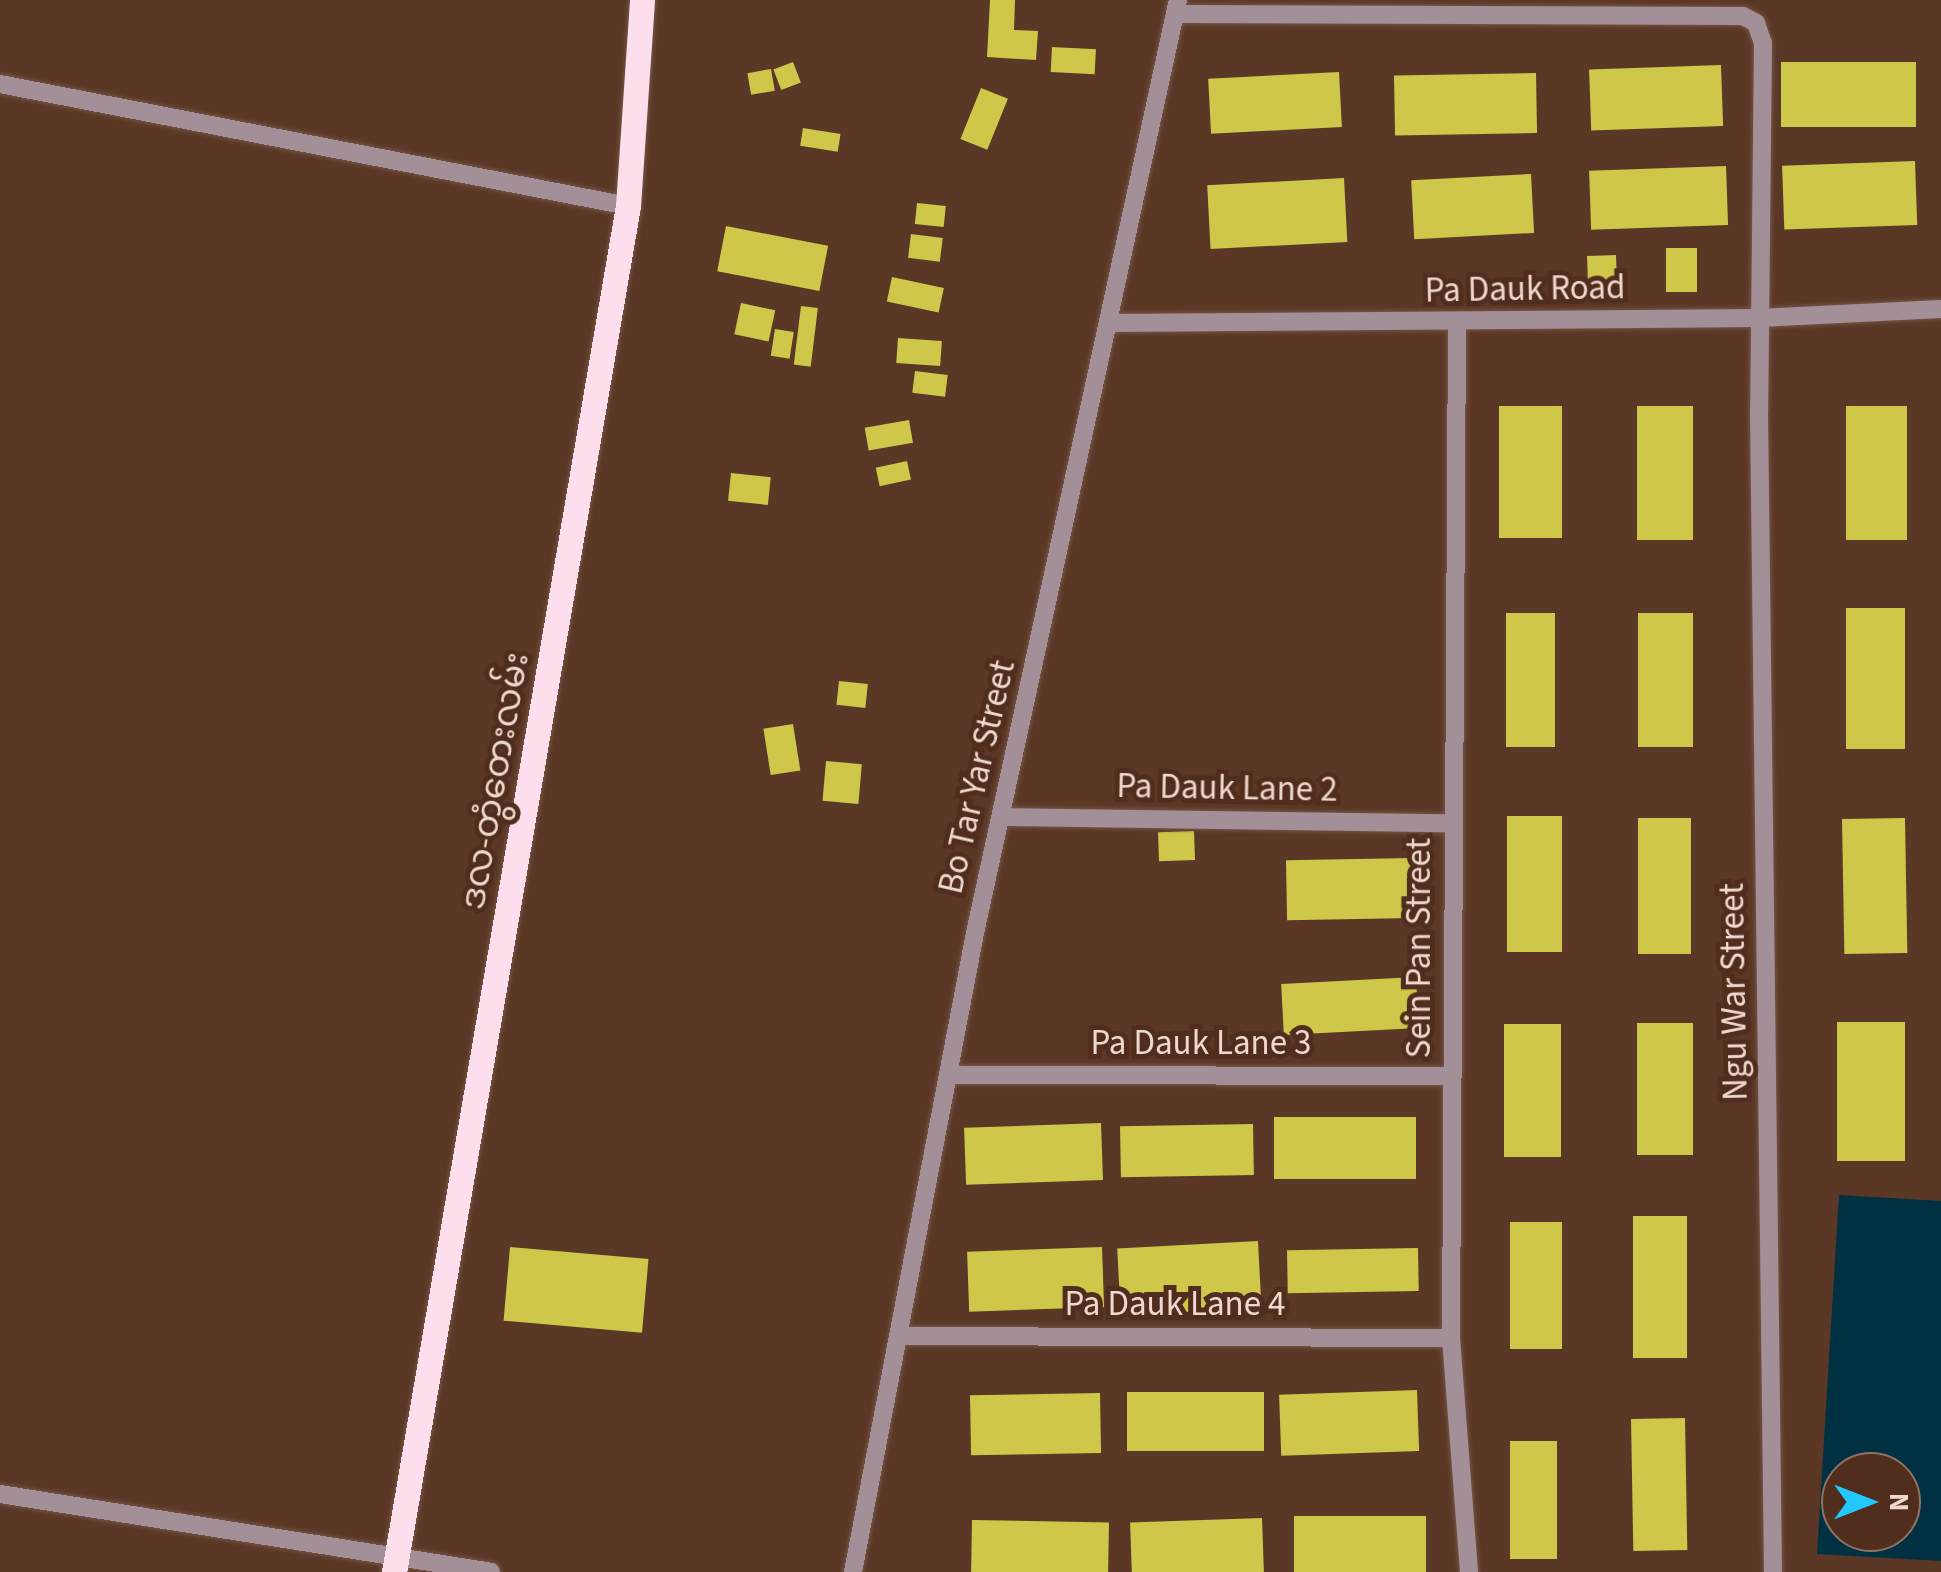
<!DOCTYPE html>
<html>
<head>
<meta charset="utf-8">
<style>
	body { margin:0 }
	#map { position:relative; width:1941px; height:1572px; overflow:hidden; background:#5b3726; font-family:"Source Sans 3","Noto Sans Myanmar",sans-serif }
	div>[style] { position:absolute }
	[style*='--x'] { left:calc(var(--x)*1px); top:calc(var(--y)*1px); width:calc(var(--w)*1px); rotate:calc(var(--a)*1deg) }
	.water>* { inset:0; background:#003142 }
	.building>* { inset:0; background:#cec749; transform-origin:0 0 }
	.roads { filter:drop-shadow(0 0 2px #765444) drop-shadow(0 0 2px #765444) }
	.minor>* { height:18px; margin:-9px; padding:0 9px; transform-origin:9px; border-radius:9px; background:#a28f98 }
	.major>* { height:25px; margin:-12.5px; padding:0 12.5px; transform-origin:12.5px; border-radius:12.5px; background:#fcdeed }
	span { translate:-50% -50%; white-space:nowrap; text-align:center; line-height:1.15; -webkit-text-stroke:10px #502d1c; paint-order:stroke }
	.street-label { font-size:35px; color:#efd8cd }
	.north { position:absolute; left:1821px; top:1452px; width:100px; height:100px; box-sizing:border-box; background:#502d1c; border:2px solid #907163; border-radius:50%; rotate:90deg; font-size:28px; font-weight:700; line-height:40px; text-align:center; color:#efd8cd }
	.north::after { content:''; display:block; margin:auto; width:35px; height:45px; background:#21c9fd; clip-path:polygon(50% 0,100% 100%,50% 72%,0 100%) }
</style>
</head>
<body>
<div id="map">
	<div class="water">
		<div style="clip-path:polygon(evenodd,1839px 1195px,1941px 1201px,1941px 1561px,1817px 1554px,1839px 1195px,1841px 1472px,1901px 1472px,1901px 1532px,1841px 1532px,1841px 1472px)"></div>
	</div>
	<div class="building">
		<div style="clip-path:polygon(990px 0,1015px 0,1014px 30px,1038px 31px,1036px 60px,987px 57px)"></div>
		<div style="left:1052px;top:47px;width:44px;height:25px;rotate:3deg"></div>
		<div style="left:793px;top:62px;width:22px;height:21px;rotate:69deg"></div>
		<div style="left:1781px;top:62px;width:135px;height:65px"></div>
		<div style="left:1721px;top:65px;width:61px;height:132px;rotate:88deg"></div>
		<div style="left:771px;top:69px;width:22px;height:24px;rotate:80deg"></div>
		<div style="left:1339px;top:72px;width:55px;height:131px;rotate:87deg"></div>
		<div style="left:1536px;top:73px;width:60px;height:142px;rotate:89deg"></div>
		<div style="left:981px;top:88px;width:29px;height:55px;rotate:22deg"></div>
		<div style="left:803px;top:128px;width:38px;height:18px;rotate:9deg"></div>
		<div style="left:1915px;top:161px;width:64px;height:133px;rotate:88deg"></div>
		<div style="left:1726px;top:166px;width:59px;height:137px;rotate:88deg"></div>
		<div style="left:1531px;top:174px;width:59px;height:120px;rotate:87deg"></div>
		<div style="left:1344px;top:178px;width:64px;height:137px;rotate:87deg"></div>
		<div style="left:917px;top:203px;width:29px;height:21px;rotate:6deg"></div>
		<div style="left:726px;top:226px;width:104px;height:46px;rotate:11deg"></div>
		<div style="left:911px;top:234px;width:32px;height:24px;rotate:7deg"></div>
		<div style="left:1666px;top:248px;width:31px;height:44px"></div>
		<div style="left:1616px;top:255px;width:37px;height:29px;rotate:88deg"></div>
		<div style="left:892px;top:277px;width:53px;height:25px;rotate:12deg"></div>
		<div style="left:741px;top:303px;width:35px;height:32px;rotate:12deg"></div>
		<div style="left:801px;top:306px;width:17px;height:59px;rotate:7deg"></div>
		<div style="left:775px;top:329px;width:19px;height:27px;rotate:9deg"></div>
		<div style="left:898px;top:338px;width:44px;height:25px;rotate:4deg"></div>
		<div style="left:915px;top:371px;width:33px;height:22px;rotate:7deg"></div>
		<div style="left:1562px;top:406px;width:132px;height:63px;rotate:90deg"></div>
		<div style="left:1637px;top:406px;width:56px;height:134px"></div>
		<div style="left:1846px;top:406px;width:61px;height:134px"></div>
		<div style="left:909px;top:420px;width:23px;height:45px;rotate:80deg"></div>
		<div style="left:907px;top:461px;width:19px;height:32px;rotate:78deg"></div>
		<div style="left:731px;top:473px;width:40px;height:28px;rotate:6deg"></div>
		<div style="left:1846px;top:608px;width:59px;height:141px"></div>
		<div style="left:1506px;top:613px;width:49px;height:134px"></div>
		<div style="left:1638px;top:613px;width:55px;height:134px"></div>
		<div style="left:839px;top:681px;width:29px;height:24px;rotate:6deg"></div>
		<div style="left:793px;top:724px;width:47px;height:30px;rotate:81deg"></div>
		<div style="left:826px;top:761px;width:36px;height:40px;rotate:5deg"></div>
		<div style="left:1507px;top:816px;width:55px;height:136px"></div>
		<div style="left:1638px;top:818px;width:53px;height:136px"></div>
		<div style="left:1905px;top:818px;width:135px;height:63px;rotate:89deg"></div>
		<div style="left:1194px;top:831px;width:29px;height:36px;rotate:88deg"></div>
		<div style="left:1413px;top:858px;width:60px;height:127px;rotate:89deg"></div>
		<div style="left:1416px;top:977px;width:51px;height:135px;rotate:87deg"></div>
		<div style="left:1837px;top:1022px;width:68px;height:139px"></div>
		<div style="left:1637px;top:1023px;width:56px;height:132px"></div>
		<div style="left:1561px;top:1024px;width:133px;height:57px;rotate:90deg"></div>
		<div style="left:1274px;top:1117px;width:142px;height:62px"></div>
		<div style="left:1101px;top:1123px;width:57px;height:137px;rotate:88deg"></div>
		<div style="left:1253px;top:1124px;width:51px;height:133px;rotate:89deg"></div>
		<div style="left:1633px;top:1216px;width:54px;height:142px"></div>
		<div style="left:1510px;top:1222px;width:52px;height:127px"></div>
		<div style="left:1258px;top:1241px;width:67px;height:141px;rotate:87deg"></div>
		<div style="left:510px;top:1247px;width:139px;height:74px;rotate:5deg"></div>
		<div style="left:1102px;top:1247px;width:60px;height:135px;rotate:88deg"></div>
		<div style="left:1418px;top:1248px;width:43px;height:131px;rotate:89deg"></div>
		<div style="left:1417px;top:1390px;width:61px;height:138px;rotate:88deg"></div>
		<div style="left:1264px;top:1392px;width:59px;height:137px;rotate:90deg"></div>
		<div style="left:1100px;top:1393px;width:60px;height:130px;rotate:89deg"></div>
		<div style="left:1685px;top:1418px;width:132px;height:54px;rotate:89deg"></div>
		<div style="left:1510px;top:1441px;width:47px;height:118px"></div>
		<div style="left:1294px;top:1516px;width:132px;height:56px"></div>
		<div style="left:1262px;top:1518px;width:54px;height:132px;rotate:88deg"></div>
		<div style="left:972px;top:1520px;width:137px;height:52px;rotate:1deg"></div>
	</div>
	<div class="roads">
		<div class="minor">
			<div style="--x:1175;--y:14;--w:568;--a:0.2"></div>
			<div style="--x:1743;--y:16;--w:15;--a:28"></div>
			<div style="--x:1756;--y:23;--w:21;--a:71"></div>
			<div style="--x:1763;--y:43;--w:368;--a:90.6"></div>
			<div style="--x:1759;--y:411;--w:1161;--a:89.31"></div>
			<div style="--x:0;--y:84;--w:640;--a:10.99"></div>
			<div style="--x:1109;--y:323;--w:650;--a:-0.44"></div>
			<div style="--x:1759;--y:318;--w:182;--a:-2.8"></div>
			<div style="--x:1457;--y:323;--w:1015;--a:90.34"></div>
			<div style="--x:1451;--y:1338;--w:235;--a:85.6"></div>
			<div style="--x:1003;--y:817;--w:448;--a:0.8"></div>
			<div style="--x:949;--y:1075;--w:503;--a:0.11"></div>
			<div style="--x:898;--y:1336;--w:553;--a:0.21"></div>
			<div style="--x:0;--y:1494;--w:497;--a:9"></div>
			<div style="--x:853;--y:1572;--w:651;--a:-79.19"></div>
			<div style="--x:975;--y:933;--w:955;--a:-77.73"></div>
		</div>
		<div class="major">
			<div style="--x:394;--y:1572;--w:1386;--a:-80.28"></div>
			<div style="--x:628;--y:206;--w:206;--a:-86.1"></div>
		</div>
	</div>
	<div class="street-label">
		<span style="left:1525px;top:289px;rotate:-1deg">Pa Dauk Road</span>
		<span style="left:977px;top:777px;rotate:-77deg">Bo Tar Yar Street</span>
		<span style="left:495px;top:781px;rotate:-80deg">ဒလ-တွံတေးလမ်း</span>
		<span style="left:1227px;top:788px;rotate:1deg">Pa Dauk Lane 2</span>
		<span style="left:1419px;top:948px;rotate:-90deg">Sein Pan Street</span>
		<span style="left:1734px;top:992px;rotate:-91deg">Ngu War Street</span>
		<span style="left:1201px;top:1043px">Pa Dauk Lane 3</span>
		<span style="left:1175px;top:1304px">Pa Dauk Lane 4</span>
	</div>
	<div class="north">N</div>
</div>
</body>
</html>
